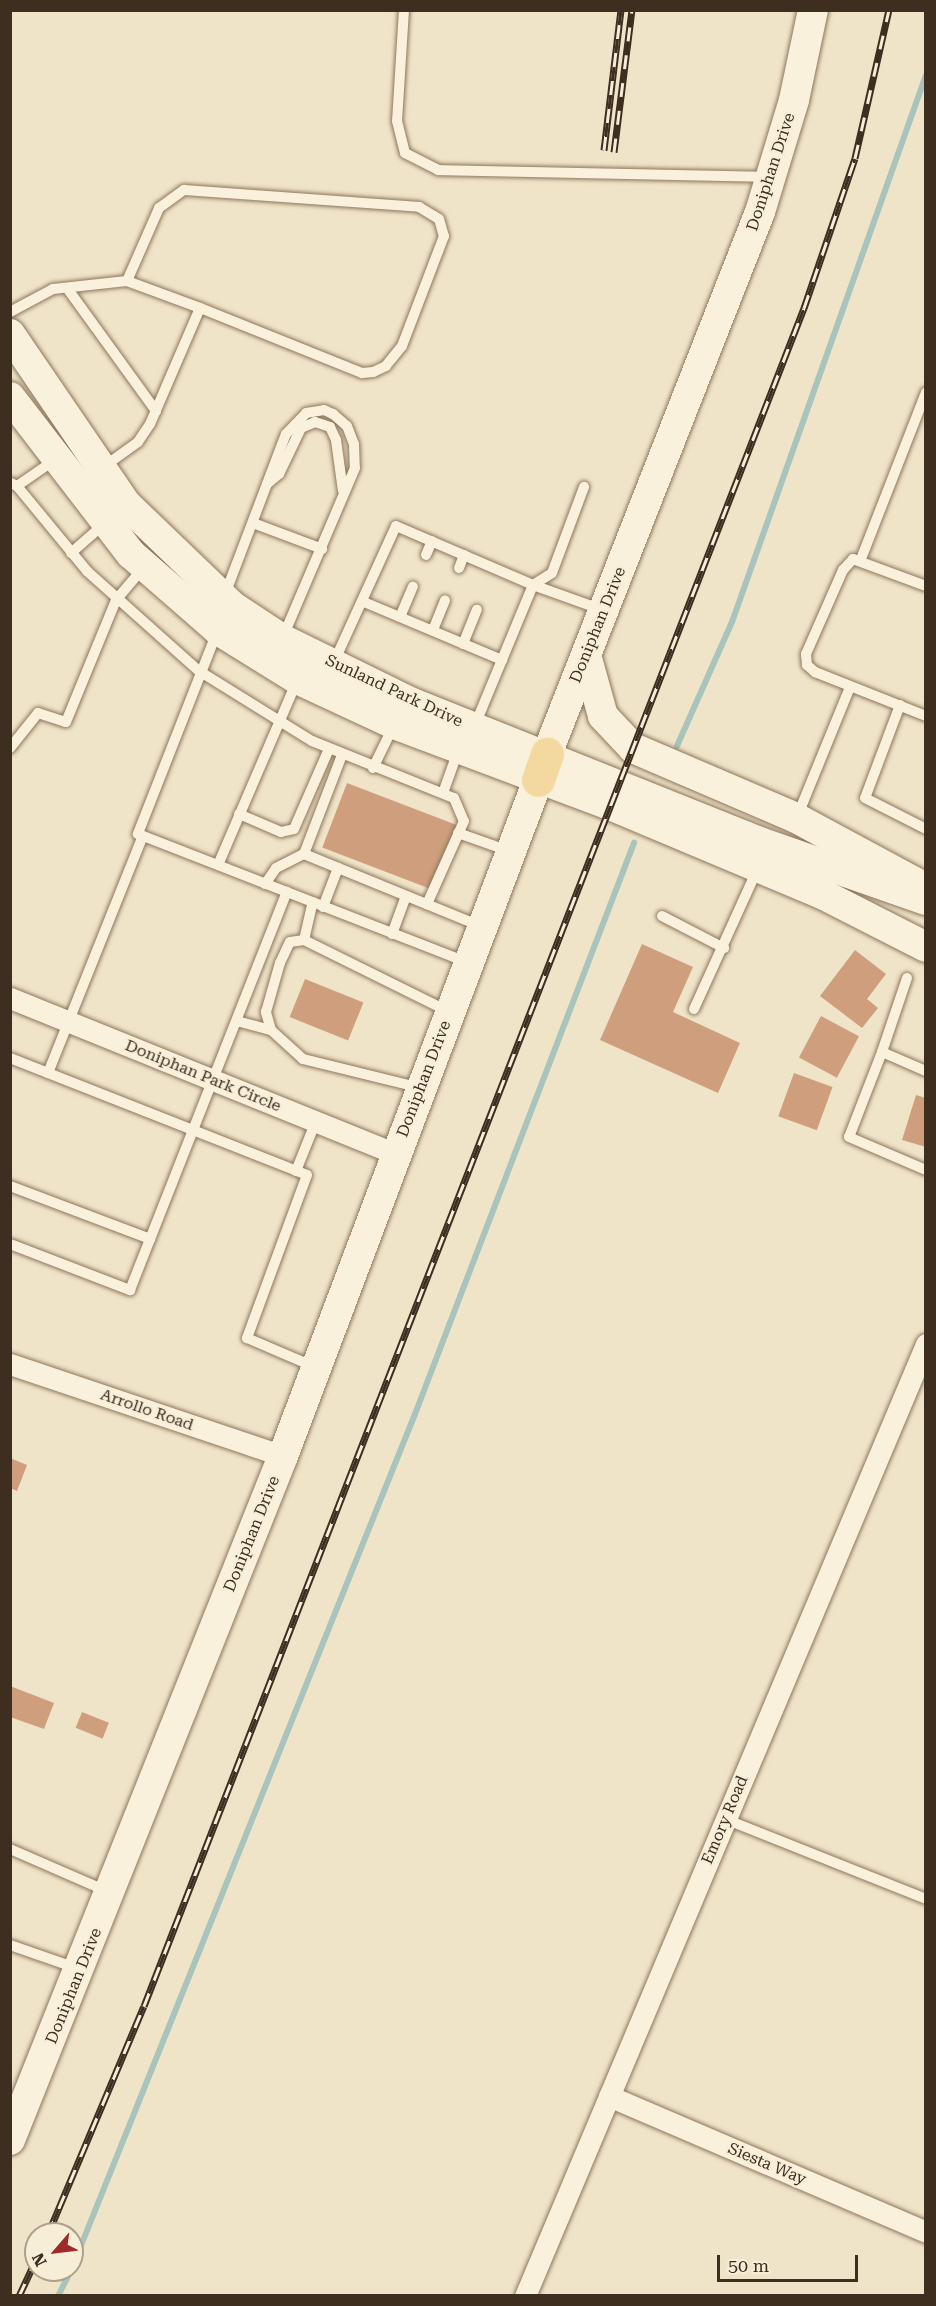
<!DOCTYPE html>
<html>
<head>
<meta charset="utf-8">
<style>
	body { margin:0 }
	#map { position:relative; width:936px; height:2306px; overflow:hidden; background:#f0e4c8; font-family:"Roboto Serif",serif }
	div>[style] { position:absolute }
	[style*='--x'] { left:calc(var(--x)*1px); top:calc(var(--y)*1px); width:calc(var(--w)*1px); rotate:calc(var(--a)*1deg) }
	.stream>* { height:6px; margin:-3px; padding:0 3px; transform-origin:3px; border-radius:3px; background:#a9c4bc }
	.building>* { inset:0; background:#cf9f7d; transform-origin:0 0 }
	.roads { filter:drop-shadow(0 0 2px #8d765c) drop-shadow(0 0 2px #8d765c) }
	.service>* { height:10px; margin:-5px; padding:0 5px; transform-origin:5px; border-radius:5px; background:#faf1dc }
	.minor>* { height:21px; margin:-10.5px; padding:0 10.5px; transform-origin:10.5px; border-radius:10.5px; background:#faf1dc }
	.secondary>* { height:30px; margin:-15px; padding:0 15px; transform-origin:15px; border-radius:15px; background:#faf1dc }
	.primary>* { height:33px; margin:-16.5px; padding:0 16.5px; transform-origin:16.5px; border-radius:16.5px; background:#f3d9a0 }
	.rail>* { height:7px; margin-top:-3.5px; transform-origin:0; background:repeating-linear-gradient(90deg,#f7eed8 0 14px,#3d2e20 0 28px); box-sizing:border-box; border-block:2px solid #3d2e20 }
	span { translate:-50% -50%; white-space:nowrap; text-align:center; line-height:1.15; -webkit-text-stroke:4.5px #f7eed8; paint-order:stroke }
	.street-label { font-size:16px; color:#3d2e20 }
	.frame { position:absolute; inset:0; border:12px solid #3d2e20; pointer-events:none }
	.north { position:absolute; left:24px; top:2222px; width:60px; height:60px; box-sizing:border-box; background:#f7eed8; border:2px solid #ada18e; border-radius:50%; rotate:242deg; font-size:16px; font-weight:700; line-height:24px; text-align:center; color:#3d2e20 }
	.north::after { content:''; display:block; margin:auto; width:21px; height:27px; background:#9e2a2b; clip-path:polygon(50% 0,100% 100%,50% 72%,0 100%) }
	.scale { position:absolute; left:717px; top:2255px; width:141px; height:27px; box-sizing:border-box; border:3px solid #3d2e20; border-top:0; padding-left:8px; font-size:18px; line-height:21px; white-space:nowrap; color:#3d2e20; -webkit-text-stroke:4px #f7eed8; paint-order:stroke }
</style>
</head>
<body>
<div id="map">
	<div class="stream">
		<div style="--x:677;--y:746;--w:136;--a:-66.1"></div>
		<div style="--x:732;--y:622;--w:580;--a:-70.47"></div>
		<div style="--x:72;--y:2268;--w:920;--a:-68.12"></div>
		<div style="--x:415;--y:1414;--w:612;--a:-69.02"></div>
		<div style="--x:58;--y:2296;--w:29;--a:-63"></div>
	</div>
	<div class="building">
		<div style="left:347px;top:783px;width:121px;height:69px;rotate:21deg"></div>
		<div style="clip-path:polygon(642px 944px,693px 967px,673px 1012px,740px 1043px,718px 1093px,600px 1040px)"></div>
		<div style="clip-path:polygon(855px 950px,886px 974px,867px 999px,878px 1008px,862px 1028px,820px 996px)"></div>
		<div style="left:305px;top:979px;width:63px;height:41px;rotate:22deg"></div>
		<div style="left:821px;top:1016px;width:43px;height:47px;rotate:28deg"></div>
		<div style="left:794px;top:1073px;width:41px;height:46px;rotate:20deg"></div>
		<div style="clip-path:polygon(916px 1095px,926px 1098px,926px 1147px,902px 1140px)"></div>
		<div style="clip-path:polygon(10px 1458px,27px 1465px,17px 1491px,10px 1488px)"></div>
		<div style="clip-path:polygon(10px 1686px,54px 1703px,44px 1729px,10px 1717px)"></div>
		<div style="left:82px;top:1712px;width:29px;height:17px;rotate:22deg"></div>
	</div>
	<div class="roads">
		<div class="service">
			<div style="--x:404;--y:10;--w:111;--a:93.6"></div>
			<div style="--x:397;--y:121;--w:33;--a:76"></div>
			<div style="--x:405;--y:153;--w:37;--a:27"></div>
			<div style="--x:438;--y:170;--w:330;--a:1.2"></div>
			<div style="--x:127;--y:281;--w:80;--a:-66.3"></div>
			<div style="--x:159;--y:208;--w:31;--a:-36"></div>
			<div style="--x:184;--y:190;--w:236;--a:4.1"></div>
			<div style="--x:419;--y:207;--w:23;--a:31"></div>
			<div style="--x:439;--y:219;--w:18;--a:74"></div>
			<div style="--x:444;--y:236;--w:118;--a:110.9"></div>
			<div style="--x:402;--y:346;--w:26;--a:129"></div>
			<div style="--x:386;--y:366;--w:14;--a:155"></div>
			<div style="--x:373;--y:372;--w:11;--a:175"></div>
			<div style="--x:362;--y:373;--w:175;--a:-158.1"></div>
			<div style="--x:67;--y:288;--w:152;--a:54.1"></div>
			<div style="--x:10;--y:312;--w:49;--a:-28.1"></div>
			<div style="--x:53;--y:289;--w:74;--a:-6.2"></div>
			<div style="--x:127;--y:281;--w:78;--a:20.3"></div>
			<div style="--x:200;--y:308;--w:126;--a:113.3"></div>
			<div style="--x:150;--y:424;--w:22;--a:124"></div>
			<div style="--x:138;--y:442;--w:44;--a:144.2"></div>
			<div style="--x:11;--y:483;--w:7;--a:27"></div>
			<div style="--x:17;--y:486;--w:47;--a:-34.7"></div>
			<div style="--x:267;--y:484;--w:16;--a:-40"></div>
			<div style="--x:279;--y:474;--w:51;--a:-64.4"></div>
			<div style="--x:301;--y:428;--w:15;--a:-23"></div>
			<div style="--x:315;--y:422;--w:16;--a:18"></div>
			<div style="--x:330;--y:427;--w:14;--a:65"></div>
			<div style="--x:336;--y:440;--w:51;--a:82.2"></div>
			<div style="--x:17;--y:486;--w:110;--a:50.5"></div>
			<div style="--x:87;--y:571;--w:150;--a:41.8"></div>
			<div style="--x:199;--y:671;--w:133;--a:31.8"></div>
			<div style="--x:312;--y:741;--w:153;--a:21.9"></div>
			<div style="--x:454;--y:798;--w:25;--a:67"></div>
			<div style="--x:464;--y:821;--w:91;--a:114"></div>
			<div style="--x:253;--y:523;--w:74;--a:20.6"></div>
			<div style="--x:71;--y:553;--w:44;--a:-41.3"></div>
			<div style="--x:426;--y:555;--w:15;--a:-67"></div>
			<div style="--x:861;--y:559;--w:179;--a:-68.7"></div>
			<div style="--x:459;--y:568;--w:14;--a:-69"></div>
			<div style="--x:533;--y:585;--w:22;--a:-32"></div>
			<div style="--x:552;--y:573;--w:92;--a:-69.6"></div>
			<div style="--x:533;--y:585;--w:74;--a:19.7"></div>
			<div style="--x:926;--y:586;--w:78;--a:-159.7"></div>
			<div style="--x:853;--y:559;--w:15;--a:132"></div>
			<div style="--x:843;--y:570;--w:92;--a:113.8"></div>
			<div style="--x:806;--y:654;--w:11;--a:85"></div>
			<div style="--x:807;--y:665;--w:11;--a:41"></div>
			<div style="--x:815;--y:672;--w:119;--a:21.6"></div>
			<div style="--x:224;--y:597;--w:174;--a:-69.2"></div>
			<div style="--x:286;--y:434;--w:29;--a:-46"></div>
			<div style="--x:306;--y:413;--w:18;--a:-9"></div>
			<div style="--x:324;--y:410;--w:10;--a:24"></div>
			<div style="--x:333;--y:414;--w:18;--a:41"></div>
			<div style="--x:347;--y:426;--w:19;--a:69"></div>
			<div style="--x:354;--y:444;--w:24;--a:88"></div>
			<div style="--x:355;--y:468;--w:186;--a:113.1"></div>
			<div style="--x:364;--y:602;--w:150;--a:22.8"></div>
			<div style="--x:400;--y:617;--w:33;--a:-67"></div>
			<div style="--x:433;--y:630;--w:32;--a:-68"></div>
			<div style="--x:217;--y:632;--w:217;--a:111.4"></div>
			<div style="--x:138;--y:834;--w:352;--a:21.3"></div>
			<div style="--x:463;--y:644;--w:37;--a:-68"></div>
			<div style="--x:334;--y:662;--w:149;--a:-65.5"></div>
			<div style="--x:396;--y:526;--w:149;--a:23.3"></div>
			<div style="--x:533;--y:585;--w:152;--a:112.5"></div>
			<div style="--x:900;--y:705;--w:99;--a:110.6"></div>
			<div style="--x:865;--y:798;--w:68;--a:26.9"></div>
			<div style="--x:10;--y:748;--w:45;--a:-51.3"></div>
			<div style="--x:38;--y:713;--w:29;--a:18"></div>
			<div style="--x:66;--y:722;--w:132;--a:-67.7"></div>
			<div style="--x:116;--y:600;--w:43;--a:-49.7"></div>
			<div style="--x:342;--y:755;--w:106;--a:111"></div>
			<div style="--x:304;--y:854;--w:190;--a:22.2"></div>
			<div style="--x:373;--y:768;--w:48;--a:-64"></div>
			<div style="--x:443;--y:793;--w:45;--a:-70.3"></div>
			<div style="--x:239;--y:814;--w:46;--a:23.2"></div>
			<div style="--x:281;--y:832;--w:13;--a:-13"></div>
			<div style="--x:294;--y:829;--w:87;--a:-66.4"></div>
			<div style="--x:797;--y:817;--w:140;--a:-67.8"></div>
			<div style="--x:458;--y:833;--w:54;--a:19.4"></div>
			<div style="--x:218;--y:865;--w:200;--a:-66.8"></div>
			<div style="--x:265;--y:884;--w:19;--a:-55"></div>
			<div style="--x:276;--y:868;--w:31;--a:-27"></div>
			<div style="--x:323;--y:907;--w:42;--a:-69"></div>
			<div style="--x:662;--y:916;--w:70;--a:27.3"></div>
			<div style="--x:392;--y:934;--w:40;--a:-69.8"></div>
			<div style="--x:304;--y:940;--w:39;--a:-77"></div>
			<div style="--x:907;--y:978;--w:78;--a:108.7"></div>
			<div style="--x:882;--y:1052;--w:48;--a:23.4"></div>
			<div style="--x:694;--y:1009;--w:155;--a:-65.6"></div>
			<div style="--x:237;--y:1021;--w:35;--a:15"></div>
			<div style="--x:882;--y:1052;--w:91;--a:111.2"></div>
			<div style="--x:849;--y:1137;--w:84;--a:23.2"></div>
			<div style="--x:10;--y:1058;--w:319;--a:21.5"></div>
			<div style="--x:307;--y:1175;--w:174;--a:110.2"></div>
			<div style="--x:247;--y:1338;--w:74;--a:23.1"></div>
			<div style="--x:48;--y:1073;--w:255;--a:-68.2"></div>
			<div style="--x:421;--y:1088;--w:122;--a:-166.2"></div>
			<div style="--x:303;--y:1059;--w:43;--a:-137.8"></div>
			<div style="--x:271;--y:1030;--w:19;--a:-106"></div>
			<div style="--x:266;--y:1012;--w:51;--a:-74.1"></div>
			<div style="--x:280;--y:963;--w:23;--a:-65"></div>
			<div style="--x:290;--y:942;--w:14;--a:-8"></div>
			<div style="--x:304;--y:940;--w:163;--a:26.3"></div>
			<div style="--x:296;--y:1171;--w:54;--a:-68.2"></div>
			<div style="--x:10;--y:1186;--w:150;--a:20.7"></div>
			<div style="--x:10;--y:1244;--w:129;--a:21"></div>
			<div style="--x:130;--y:1290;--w:428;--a:-68.5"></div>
			<div style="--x:725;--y:1819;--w:216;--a:21.7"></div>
			<div style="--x:10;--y:1849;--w:108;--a:23.5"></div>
			<div style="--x:10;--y:1945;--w:70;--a:19.2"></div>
		</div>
		<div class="minor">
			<div style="--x:10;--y:998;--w:416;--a:22"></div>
			<div style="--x:10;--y:1364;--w:288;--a:18.6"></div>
			<div style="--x:609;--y:2096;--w:345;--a:23.2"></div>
			<div style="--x:525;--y:2296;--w:1033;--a:-67.16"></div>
		</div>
		<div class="secondary">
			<div style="--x:10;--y:334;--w:206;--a:55.7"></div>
			<div style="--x:126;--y:504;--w:147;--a:43.9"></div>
			<div style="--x:232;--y:606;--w:60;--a:33.4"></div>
			<div style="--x:282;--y:639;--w:143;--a:26.2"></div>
			<div style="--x:410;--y:702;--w:377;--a:21.8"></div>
			<div style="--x:760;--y:842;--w:176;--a:19.3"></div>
			<div style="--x:10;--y:397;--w:198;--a:52.4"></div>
			<div style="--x:131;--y:554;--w:116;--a:41.1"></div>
			<div style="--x:218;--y:630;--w:93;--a:31.8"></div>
			<div style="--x:297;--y:679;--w:107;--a:24.9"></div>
			<div style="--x:394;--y:724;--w:231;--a:20.6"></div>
			<div style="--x:610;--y:805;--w:230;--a:22.8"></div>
			<div style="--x:822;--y:894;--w:117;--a:27"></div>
			<div style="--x:586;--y:655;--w:63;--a:74.4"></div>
			<div style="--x:603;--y:716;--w:44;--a:46.8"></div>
			<div style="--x:633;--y:748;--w:177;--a:23.2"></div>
			<div style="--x:796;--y:818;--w:136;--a:28.4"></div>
			<div style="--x:547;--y:754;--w:582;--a:-68.55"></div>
			<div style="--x:760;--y:212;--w:117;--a:-73.1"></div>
			<div style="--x:794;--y:100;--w:92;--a:-78.1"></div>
			<div style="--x:10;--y:2140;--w:736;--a:-68.24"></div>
			<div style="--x:283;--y:1456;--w:722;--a:-69.33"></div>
		</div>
		<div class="primary">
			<div style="--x:538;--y:780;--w:28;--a:-71"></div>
		</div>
	</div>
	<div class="rail">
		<div style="--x:604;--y:150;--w:141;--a:-83.1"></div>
		<div style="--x:614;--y:152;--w:143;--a:-82.8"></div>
		<div style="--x:48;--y:2234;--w:247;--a:-67.2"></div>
		<div style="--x:144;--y:2006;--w:1822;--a:-68.76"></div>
		<div style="--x:804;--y:308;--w:158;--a:-71.2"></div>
		<div style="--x:855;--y:158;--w:152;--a:-77.1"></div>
		<div style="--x:19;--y:2296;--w:40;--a:-65"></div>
	</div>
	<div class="street-label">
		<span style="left:771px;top:172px;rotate:-72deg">Doniphan Drive</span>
		<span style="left:598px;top:625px;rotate:-68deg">Doniphan Drive</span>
		<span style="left:394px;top:691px;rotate:25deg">Sunland Park Drive</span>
		<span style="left:203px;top:1076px;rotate:22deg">Doniphan Park Circle</span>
		<span style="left:424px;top:1079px;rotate:-69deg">Doniphan Drive</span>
		<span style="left:147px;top:1410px;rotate:19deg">Arrollo Road</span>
		<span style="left:252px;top:1534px;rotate:-68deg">Doniphan Drive</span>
		<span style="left:725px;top:1820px;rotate:-67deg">Emory Road</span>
		<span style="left:74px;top:1986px;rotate:-68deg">Doniphan Drive</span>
		<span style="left:767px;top:2164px;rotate:23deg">Siesta Way</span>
	</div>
	<div class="frame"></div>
	<div class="north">N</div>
	<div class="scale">50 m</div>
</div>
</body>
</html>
